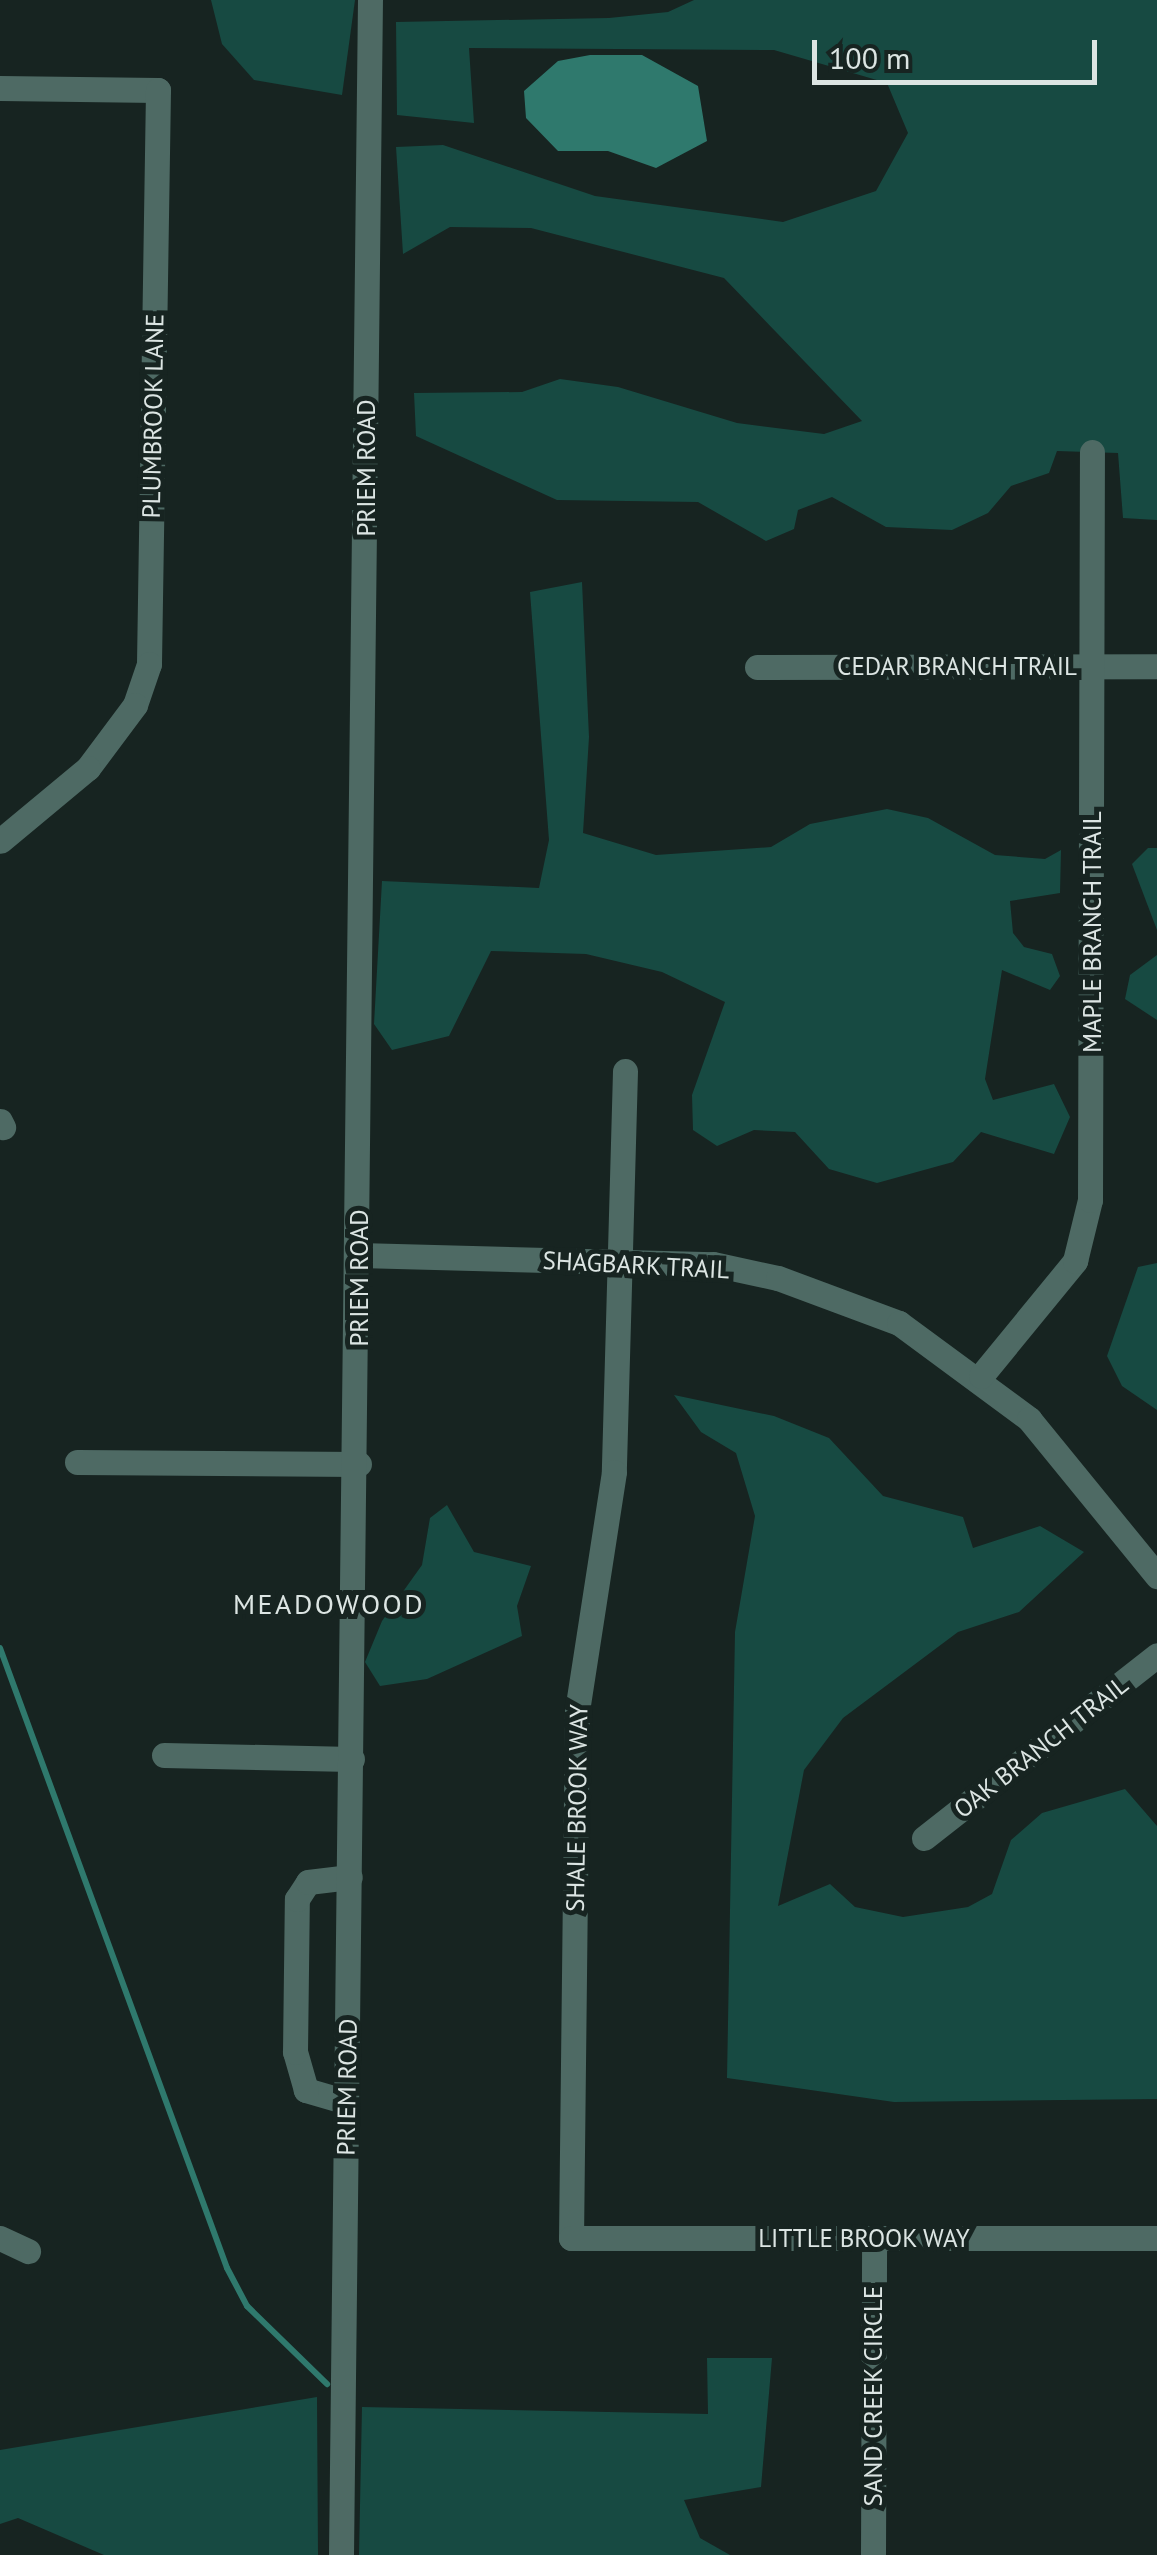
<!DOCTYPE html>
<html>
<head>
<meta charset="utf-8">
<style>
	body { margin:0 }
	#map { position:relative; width:1157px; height:2555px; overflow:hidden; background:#172421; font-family:"PT Sans",sans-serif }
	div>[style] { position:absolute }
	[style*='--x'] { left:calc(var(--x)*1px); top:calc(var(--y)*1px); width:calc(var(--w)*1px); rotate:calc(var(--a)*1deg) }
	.green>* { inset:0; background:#174a42 }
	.water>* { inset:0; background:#2f796d }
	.stream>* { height:6px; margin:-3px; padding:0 3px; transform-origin:3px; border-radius:3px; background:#2f796d }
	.minor>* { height:25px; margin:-12.5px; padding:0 12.5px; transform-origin:12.5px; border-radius:12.5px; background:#4e6a64 }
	span { translate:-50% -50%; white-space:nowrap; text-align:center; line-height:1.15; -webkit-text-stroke:10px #172421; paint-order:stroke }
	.street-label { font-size:25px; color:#dce5e3 }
	.neighbourhood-label { font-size:28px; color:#dce5e3; letter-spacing:2.5px }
	.scale { position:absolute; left:812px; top:40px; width:285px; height:45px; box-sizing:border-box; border:5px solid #dce5e3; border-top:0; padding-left:12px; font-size:30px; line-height:35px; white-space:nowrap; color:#dce5e3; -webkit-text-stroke:8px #172421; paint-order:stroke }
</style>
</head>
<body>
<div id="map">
	<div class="green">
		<div style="clip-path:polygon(211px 0,355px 0,342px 95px,254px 80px,222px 44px)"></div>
		<div style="clip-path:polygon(694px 0,1157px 0,1157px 520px,1123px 518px,1118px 453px,1057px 451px,1049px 473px,1011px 486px,988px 513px,952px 530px,886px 527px,832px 497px,798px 510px,794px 529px,766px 541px,698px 502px,557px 500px,416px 436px,414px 393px,522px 392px,560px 379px,618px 387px,737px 423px,824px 434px,862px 421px,724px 278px,531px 228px,450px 227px,403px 254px,396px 147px,443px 145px,595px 196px,783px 222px,876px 191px,908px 133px,887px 83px,774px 50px,469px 48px,474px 123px,397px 115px,396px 22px,609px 18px,668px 12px)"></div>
		<div style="clip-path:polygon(582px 582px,589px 737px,583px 833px,656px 855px,771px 847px,810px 824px,887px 809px,928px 818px,995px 855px,1045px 859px,1061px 850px,1060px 893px,1010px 901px,1013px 933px,1024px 947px,1052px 954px,1060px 976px,1050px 990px,1002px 970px,985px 1079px,993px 1100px,1054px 1084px,1070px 1117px,1054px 1154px,981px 1132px,953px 1162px,877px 1183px,829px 1169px,795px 1132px,754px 1130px,717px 1146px,693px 1130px,692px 1095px,725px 1002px,662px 972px,586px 954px,491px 951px,449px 1036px,392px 1050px,374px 1024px,382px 881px,539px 888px,549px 840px,530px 592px)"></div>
		<div style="clip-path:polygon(1148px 848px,1157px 848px,1157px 930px,1132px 864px)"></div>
		<div style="clip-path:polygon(1157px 955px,1157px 1020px,1125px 999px,1130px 975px)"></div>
		<div style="clip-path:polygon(1157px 1263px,1157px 1410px,1122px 1386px,1107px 1356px,1138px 1267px)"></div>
		<div style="clip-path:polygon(674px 1395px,774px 1416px,829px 1438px,883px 1496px,963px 1517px,973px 1548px,1040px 1526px,1084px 1552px,1019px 1612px,958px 1632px,843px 1718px,804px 1770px,778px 1906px,830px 1884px,855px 1907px,903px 1917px,968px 1907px,992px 1894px,1011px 1840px,1042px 1813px,1125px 1789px,1157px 1826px,1157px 2099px,894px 2102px,727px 2078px,735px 1632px,755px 1516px,736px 1453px,701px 1432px)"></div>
		<div style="clip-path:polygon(447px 1505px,474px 1552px,531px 1566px,517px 1606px,522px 1636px,427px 1679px,380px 1686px,365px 1662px,382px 1621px,422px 1565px,430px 1518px)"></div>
		<div style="clip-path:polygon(707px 2358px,772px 2358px,761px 2487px,684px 2500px,700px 2538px,730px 2555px,359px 2555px,362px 2407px,708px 2414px)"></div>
		<div style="clip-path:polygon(317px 2397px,318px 2555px,104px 2555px,18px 2518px,0 2524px,0 2450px)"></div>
	</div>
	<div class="water">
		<div style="clip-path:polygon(590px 55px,642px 55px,698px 86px,707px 141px,656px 168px,608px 151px,558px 151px,526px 118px,524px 91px,558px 61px)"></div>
	</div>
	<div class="stream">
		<div style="--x:0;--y:1648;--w:660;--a:69.89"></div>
		<div style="--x:227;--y:2268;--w:43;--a:62.2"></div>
		<div style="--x:247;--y:2306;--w:112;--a:44.3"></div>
	</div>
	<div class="minor">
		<div style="--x:0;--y:88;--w:158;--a:0.7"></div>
		<div style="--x:158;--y:90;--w:574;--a:90.9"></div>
		<div style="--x:149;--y:664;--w:43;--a:108.9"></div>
		<div style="--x:135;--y:705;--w:79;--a:126.7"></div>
		<div style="--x:88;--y:768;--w:114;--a:140.3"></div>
		<div style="--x:757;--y:667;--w:400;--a:-0.1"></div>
		<div style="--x:625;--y:1071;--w:401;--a:91.6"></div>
		<div style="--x:614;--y:1472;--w:242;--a:98.8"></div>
		<div style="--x:577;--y:1711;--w:527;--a:90.65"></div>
		<div style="--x:571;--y:2238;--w:586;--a:0"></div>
		<div style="--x:0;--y:1121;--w:7;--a:63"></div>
		<div style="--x:359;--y:1255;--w:354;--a:1.5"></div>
		<div style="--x:713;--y:1264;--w:66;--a:12.2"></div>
		<div style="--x:778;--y:1278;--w:129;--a:20.4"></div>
		<div style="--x:899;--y:1323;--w:162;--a:36.4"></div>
		<div style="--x:1029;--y:1419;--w:203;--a:50.8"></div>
		<div style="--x:981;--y:1376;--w:149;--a:-50.7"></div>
		<div style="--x:1075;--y:1261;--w:63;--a:-76.2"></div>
		<div style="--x:1090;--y:1200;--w:748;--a:-89.85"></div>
		<div style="--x:77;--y:1462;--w:282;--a:0.4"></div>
		<div style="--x:164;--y:1755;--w:188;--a:1.2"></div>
		<div style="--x:924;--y:1838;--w:296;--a:-38.1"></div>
		<div style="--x:347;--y:2102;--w:43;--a:-163.7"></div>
		<div style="--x:306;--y:2090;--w:40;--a:-106"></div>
		<div style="--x:295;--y:2052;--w:153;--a:-89.3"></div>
		<div style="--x:297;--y:1899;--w:20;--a:-57"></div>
		<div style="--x:308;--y:1882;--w:42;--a:-6.8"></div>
		<div style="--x:0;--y:2238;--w:31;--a:25"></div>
		<div style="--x:341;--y:2555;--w:2555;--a:-89.35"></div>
		<div style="--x:873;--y:2555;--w:317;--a:-89.8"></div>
	</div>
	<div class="street-label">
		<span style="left:153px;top:416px;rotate:-89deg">PLUMBROOK LANE</span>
		<span style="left:366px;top:468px;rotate:-90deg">PRIEM ROAD</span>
		<span style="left:957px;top:666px">CEDAR BRANCH TRAIL</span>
		<span style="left:1092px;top:932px;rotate:-90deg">MAPLE BRANCH TRAIL</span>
		<span style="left:636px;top:1265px;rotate:3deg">SHAGBARK TRAIL</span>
		<span style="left:359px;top:1278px;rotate:-90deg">PRIEM ROAD</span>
		<span style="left:1041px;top:1747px;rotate:-38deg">OAK BRANCH TRAIL</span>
		<span style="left:577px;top:1808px;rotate:-89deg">SHALE BROOK WAY</span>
		<span style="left:347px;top:2087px;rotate:-89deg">PRIEM ROAD</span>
		<span style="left:864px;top:2238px">LITTLE BROOK WAY</span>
		<span style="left:873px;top:2396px;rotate:-90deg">SAND CREEK CIRCLE</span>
	</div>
	<div class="neighbourhood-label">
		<span style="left:329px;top:1604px">MEADOWOOD</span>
	</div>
	<div class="scale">100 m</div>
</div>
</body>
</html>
